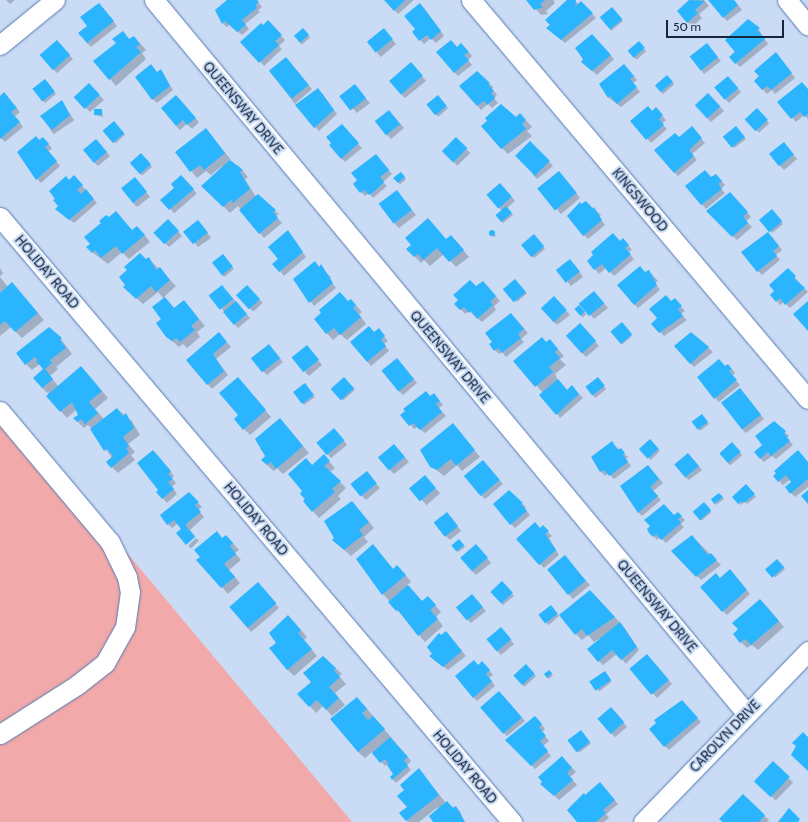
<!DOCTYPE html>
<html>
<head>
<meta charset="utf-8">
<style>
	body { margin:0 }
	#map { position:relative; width:808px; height:822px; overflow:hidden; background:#cadbf5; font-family:Cabin,sans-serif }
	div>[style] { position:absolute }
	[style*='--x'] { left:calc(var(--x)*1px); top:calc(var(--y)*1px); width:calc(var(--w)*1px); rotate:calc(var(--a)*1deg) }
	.green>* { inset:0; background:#f1a9a9 }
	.shadow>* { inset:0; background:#0003; transform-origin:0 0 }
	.building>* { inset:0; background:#2cb5ff; transform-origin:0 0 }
	.round { border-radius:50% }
	.roads { filter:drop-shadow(0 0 1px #557bb5) drop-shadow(0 0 1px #557bb5) }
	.minor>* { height:19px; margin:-9.5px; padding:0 9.5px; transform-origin:9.5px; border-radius:9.5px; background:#fff }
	span { translate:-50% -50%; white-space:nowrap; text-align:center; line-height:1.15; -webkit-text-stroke:4px #cadbf5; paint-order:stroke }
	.street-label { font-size:13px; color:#17263e }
	.scale { position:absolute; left:666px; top:20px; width:118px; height:18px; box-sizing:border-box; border:2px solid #17263e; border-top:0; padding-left:5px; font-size:12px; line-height:14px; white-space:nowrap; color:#17263e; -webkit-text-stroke:3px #cadbf5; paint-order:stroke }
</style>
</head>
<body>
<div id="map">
	<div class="green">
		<div style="clip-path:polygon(0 401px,352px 822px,0 822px)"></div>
	</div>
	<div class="shadow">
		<div style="clip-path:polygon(6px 0,15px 0,10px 4px)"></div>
		<div style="clip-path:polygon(229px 0,256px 0,262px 7px,258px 10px,260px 12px,245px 24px,249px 29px,242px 35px,230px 25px,226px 27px,223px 23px)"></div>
		<div style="clip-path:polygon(386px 0,414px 0,398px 14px)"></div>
		<div style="clip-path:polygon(527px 0,553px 0,555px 3px,546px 11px,548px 14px,541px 15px)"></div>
		<div style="clip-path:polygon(573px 0,579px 4px,581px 2px,596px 18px,565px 43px,547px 28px)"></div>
		<div style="clip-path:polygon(691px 0,704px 0,709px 6px,699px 14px,702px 18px,692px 27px,678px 11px)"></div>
		<div style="clip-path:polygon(709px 0,734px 0,742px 10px,727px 21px)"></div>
		<div style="clip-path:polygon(103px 8px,117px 26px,91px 47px,87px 43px,89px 26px)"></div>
		<div style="clip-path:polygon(424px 8px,444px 36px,436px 43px,431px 38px,424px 44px,414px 32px)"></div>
		<div style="left:612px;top:8px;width:17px;height:15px;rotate:50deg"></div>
		<div style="clip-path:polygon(268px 22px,285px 40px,279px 46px,282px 49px,264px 66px,242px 42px)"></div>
		<div style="clip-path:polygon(756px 25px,768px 44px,740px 67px,730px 57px)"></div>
		<div style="left:303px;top:29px;width:11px;height:11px;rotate:49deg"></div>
		<div style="clip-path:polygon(123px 32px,130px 40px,133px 37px,140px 43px,146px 50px,142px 53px,146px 59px,116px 86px,95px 61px,117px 43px)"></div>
		<div style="clip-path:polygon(387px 33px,396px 44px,381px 57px,377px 53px)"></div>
		<div style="clip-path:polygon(596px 40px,614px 59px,597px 75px,586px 65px)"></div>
		<div style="clip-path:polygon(451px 41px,457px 48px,465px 48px,472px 56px,468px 60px,472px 65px,458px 76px,454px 72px)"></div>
		<div style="left:639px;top:43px;width:11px;height:13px;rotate:49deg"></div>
		<div style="clip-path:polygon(61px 46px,73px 59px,57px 73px,53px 69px)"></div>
		<div style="clip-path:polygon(710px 48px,721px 61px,704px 74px,701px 70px)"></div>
		<div style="clip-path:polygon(776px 53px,795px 78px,775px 94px,772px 90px,767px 94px,755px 81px)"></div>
		<div style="clip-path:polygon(290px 62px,312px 89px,295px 104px,270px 71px)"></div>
		<div style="clip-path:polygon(415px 67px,426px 81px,405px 98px,401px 94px)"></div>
		<div style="clip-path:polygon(628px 69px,637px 80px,633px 83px,640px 92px,621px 107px,609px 98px,600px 84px)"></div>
		<div style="clip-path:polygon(161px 70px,173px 90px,157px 103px,153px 99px,158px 73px)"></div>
		<div style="clip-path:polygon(477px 72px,493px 87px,492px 89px,497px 95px,494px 98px,498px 103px,492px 108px,488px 104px,481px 110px,461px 86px)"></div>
		<div style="left:667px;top:76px;width:11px;height:15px;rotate:49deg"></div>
		<div style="clip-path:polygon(732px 81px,741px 92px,729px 103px,725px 99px)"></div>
		<div style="clip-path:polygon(47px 82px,56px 94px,45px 103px,34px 90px)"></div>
		<div style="clip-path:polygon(93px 88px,104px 100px,90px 112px,75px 97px)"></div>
		<div style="clip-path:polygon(359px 90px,370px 103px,357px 113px,342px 97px)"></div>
		<div style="clip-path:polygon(808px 90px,808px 119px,804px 115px,796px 122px,778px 102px)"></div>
		<div style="clip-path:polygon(322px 93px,337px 114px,319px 131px,315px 127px)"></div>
		<div style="clip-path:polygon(0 97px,8px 98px,20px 112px,15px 116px,23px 127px,5px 142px,0 137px)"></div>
		<div style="left:438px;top:97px;width:15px;height:13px;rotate:48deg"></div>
		<div style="clip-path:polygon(712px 98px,724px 111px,711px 122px,707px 118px)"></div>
		<div style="clip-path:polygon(180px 100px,199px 122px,192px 129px,187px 124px,180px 130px,176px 126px)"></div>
		<div style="left:62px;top:102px;width:22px;height:25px;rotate:56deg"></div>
		<div style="clip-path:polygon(648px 107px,653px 112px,656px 109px,666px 120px,662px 124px,667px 129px,651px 143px,632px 121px)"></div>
		<div style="clip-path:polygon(102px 110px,103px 117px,95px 115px)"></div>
		<div style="left:757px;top:110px;width:18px;height:14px;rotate:47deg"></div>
		<div style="clip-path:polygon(520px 114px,532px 127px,527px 131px,532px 136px,508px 154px,502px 148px,516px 118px)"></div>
		<div style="clip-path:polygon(393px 115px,404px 128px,391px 139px,387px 135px)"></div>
		<div style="left:114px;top:123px;width:16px;height:13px;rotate:47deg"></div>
		<div style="clip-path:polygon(206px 129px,231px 160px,229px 161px,235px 167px,238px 165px,248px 177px,245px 179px,256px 197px,279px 214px,276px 216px,282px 223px,264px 238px,238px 206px,230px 213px,203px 186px,223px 165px,211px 175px,206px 171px,197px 178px,176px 152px)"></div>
		<div style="clip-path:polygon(345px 129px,362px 148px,345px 162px,341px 158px)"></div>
		<div style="clip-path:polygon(738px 129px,746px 139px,734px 148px,725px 137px)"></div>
		<div style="clip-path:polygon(696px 132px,705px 143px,692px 154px,697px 160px,678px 176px,674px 172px,679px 139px)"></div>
		<div style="left:456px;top:138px;width:21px;height:18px;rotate:47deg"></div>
		<div style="clip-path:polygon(39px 140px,47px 142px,52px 149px,48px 151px,60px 166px,41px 183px,37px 179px)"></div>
		<div style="clip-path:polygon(530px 142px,553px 166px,537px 179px,533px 175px)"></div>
		<div style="clip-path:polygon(100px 144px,110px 156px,98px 166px,94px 162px)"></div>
		<div style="clip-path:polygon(788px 148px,797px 159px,784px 170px,780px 166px)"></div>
		<div style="left:141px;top:154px;width:17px;height:13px;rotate:50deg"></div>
		<div style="clip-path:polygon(380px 160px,392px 174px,383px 182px,387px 186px,373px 198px,369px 193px,365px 196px,361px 192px)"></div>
		<div style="left:401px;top:173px;width:8px;height:8px;rotate:50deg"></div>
		<div style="clip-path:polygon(563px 176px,580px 198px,561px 214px,539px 189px)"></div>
		<div style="clip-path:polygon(712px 179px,720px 179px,725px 185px,721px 189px,725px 193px,706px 209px,686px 186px)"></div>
		<div style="left:185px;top:180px;width:18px;height:30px;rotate:49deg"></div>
		<div style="clip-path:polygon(69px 181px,78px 181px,97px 203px,74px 223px,57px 209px)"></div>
		<div style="clip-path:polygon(139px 183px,150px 197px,137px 207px,133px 203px)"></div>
		<div style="clip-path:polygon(504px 188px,515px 201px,507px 208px,513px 215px,503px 223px,496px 215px,502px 211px,488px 195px)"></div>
		<div style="clip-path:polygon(401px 196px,416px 215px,399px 228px,395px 224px)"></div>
		<div style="clip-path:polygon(734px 197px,751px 217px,746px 221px,752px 227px,737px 240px,708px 211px)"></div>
		<div style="clip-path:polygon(586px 202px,601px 215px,599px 217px,605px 225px,588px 239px,584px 235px,582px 205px)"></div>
		<div style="left:772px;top:211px;width:17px;height:14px;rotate:50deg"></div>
		<div style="clip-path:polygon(102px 223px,143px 233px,150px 242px,129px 259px,122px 252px,108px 264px,92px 252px,91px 244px)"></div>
		<div style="clip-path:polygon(172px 224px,182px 236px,169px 247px,165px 243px)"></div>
		<div style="clip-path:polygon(202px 225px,211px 238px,198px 247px,185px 231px)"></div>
		<div style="clip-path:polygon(493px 231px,496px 236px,493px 237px,490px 232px)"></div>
		<div style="clip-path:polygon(288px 232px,306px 257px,284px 276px,274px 264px,279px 259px)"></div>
		<div style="left:534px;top:236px;width:17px;height:14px;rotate:50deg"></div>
		<div style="clip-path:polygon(772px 237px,782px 250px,776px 255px,780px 260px,762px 275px,758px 271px)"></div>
		<div style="clip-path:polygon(447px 240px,457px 243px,469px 257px,456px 267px,444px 254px,430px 266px,424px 260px,421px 263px,408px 249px)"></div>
		<div style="clip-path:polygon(620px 242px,627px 244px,632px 250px,628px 252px,634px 259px,614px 276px,606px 268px,599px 274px,588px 261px)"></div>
		<div style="clip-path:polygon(224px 257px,234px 269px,224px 277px,222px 275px)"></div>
		<div style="clip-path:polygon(148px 258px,176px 286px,164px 297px,175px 309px,184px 301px,205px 326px,197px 332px,200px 337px,187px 348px,183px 344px,179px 347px,170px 339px,163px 319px,164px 299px,158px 292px,143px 304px,131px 293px)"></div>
		<div style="clip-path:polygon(315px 263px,331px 277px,329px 279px,336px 288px,314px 306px,294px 279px)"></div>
		<div style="clip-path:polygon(574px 264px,583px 277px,571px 286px,557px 270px)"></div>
		<div style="clip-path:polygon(0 268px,3px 273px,0 276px)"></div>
		<div style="clip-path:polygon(788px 270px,808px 292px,790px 308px,784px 302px,780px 305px,777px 301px,775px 291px)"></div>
		<div style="clip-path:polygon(649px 271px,658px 281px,655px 283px,660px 290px,638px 308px,634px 304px)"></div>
		<div style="clip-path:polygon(0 277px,8px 287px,18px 290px,44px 320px,22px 338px,11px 327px,0 336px)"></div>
		<div style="left:515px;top:280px;width:18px;height:13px;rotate:49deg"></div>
		<div style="left:247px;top:286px;width:23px;height:13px;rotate:47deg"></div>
		<div style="clip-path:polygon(487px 286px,500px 301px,494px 306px,496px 310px,482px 322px,469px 311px,465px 314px,456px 304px,476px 287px)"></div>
		<div style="clip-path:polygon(226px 290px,250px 318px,238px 328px,211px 296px)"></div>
		<div style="clip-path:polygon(598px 296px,608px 308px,594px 319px,581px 304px)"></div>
		<div style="clip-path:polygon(351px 300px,362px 312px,359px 314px,366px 324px,347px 340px,340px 334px,333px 340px,315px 320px)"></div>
		<div style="clip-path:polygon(558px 301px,570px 315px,557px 325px,541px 308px)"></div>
		<div style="clip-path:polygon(671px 302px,678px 303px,685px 311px,681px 314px,687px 320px,664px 336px,660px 332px,659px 318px)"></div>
		<div style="left:579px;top:306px;width:11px;height:5px;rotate:49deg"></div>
		<div style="clip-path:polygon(515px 318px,528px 333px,521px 339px,524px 342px,506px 357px,502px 352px,499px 354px,495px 350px)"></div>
		<div style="left:621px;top:323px;width:17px;height:13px;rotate:50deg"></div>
		<div style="clip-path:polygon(584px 328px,599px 346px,586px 357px,567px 336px)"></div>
		<div style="clip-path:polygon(691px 333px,713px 352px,694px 367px,690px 363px)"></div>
		<div style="clip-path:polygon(374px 334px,382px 334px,388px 341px,384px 344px,389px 351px,371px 366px,351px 342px)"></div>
		<div style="clip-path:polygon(58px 335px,72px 354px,56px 367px,58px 369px,50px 376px,59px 387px,87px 374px,108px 398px,95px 409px,104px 419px,117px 409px,132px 421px,140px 435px,128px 444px,135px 452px,131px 455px,135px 460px,118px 473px,112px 467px,112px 458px,92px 429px,88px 425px,84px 428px,75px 419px,79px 415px,76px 410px,67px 418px,48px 397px,50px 395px,42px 388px,44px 370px,40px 364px,32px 370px,26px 364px)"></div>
		<div style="clip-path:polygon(223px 338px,231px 347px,216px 359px,228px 375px,212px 389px,187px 360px)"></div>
		<div style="clip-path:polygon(546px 343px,556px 347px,564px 356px,560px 359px,566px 365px,555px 374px,558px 380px,568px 391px,576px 391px,583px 398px,560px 418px,543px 393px,515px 361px)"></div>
		<div style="clip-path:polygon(273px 350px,283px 362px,267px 375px,263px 371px)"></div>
		<div style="clip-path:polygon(311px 351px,322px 365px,309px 376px,305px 372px)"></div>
		<div style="clip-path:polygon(397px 359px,417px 383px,403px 395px,399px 391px)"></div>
		<div style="clip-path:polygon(725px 367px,732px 369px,735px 373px,732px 376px,740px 385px,719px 402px,715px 398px)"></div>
		<div style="left:344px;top:378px;width:16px;height:16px;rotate:47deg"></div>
		<div style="left:598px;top:379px;width:13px;height:14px;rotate:51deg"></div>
		<div style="clip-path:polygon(244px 385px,271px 417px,250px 435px,244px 429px,239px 415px)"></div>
		<div style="clip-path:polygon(306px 386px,315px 397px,304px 405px,303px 403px)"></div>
		<div style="clip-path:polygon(744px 393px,764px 419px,746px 433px,742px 429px)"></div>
		<div style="clip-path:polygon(430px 397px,437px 398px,443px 405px,439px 408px,446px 416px,425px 433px,417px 427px,414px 429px,402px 415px)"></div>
		<div style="clip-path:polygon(703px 417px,709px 424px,700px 431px,693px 422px)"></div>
		<div style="clip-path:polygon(774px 422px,789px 436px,787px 438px,793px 445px,776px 459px,772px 456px,764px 462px,760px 458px)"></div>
		<div style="clip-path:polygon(286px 426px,309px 453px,283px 474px,277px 468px,274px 471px,267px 465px,263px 460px,267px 456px,260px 449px)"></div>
		<div style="clip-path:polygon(459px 431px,480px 457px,462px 471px,457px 465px,444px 476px,431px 466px)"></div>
		<div style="clip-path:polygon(338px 433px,347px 445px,331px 458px,317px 443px)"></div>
		<div style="left:650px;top:441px;width:14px;height:13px;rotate:45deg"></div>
		<div style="left:732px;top:443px;width:16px;height:16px;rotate:50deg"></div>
		<div style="clip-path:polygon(615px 446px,628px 457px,626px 459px,631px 466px,614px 479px,608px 473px,605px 476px,601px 472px,593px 457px)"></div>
		<div style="clip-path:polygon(398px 449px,409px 462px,394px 474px,390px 470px)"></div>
		<div style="clip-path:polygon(157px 455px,174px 476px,172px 478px,176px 483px,172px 487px,177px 494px,167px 503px,157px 492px,160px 490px)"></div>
		<div style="clip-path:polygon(324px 456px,335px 468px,330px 472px,346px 488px,338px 496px,341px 499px,319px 518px,304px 501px,313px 466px)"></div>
		<div style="clip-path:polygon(692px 458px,702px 470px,689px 480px,685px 477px)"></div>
		<div style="clip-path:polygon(808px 463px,808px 487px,795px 497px,786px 487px,793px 482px,791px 479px,783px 485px,774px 476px)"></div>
		<div style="clip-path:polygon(487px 465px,503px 484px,485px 499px,481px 495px)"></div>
		<div style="clip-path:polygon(652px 470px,663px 483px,653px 491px,661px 500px,642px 516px,638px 512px)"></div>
		<div style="left:425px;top:476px;width:23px;height:18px;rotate:49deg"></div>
		<div style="clip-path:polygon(370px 477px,380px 488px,366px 500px,362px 496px)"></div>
		<div style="clip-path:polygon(746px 486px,756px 497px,747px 504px,745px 502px,741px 505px,733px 497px)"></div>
		<div style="clip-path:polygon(509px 492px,526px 507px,525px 509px,530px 515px,515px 528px,511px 524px)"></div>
		<div style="clip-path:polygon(189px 493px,202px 507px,198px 510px,204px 517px,190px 530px,195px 536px,186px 543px,183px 529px,178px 523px,172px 528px,168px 524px)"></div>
		<div style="clip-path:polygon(719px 494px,724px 499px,716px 505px,715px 503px)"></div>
		<div style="clip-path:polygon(352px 502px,374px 528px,364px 537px,368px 542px,351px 556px,333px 540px)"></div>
		<div style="left:704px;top:504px;width:11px;height:13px;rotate:49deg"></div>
		<div style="clip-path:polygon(678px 513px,685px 520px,681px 524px,684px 527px,666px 543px,660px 537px,657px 540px,650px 532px)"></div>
		<div style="clip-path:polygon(451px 517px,461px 531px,450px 540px,446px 536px)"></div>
		<div style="clip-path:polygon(543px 527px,552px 536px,549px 538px,559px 555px,544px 568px,540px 564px,541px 529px)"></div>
		<div style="clip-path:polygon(217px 533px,223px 539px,226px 536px,232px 542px,239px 550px,235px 553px,241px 560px,229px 570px,240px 583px,228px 594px,222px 587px)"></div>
		<div style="left:196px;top:538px;width:4px;height:11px;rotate:45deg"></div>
		<div style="clip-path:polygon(459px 540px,465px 547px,458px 552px,453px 546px)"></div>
		<div style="clip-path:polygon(696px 540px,721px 565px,701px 580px,673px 551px)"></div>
		<div style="clip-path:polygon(480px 549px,491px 563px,476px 575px,472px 571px)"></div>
		<div style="clip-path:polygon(379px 552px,394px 570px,404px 573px,411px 582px,407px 585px,423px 602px,434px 604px,441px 612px,436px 617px,443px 626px,425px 642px,383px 594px)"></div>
		<div style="left:777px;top:560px;width:12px;height:13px;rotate:48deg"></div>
		<div style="clip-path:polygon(568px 561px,590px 585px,573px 599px,569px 595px)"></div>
		<div style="clip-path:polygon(734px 575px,750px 594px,727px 615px,723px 611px,720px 579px)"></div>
		<div style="clip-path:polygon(502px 582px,514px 596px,503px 605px,501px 603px)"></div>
		<div style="clip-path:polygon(262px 587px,279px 608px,251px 632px,230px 607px)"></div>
		<div style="clip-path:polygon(476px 600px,486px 611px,471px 623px,467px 619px)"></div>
		<div style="clip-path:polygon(604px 605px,624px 627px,639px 650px,626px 664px,617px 654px,603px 665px,599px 661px,600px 638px,594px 642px,588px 635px,582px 640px,576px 634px)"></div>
		<div style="clip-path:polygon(766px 606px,784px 627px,758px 650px,752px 645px,747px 648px,741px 642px)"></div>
		<div style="left:551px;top:607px;width:12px;height:14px;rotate:48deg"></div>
		<div style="clip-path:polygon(294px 622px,307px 637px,304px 640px,317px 656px,294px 676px,287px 669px,278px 643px)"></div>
		<div style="clip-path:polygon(504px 632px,514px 644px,501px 655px,497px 651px)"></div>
		<div style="clip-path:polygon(441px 636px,450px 637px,466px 656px,448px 670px,434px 660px,433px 654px)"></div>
		<div style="clip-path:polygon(323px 657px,342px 674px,339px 676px,346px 684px,335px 693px,345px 705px,332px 716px,323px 706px,316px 713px,299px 694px,312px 682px)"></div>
		<div style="clip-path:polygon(651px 659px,672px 684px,657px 698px,631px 669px)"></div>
		<div style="left:526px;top:665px;width:15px;height:16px;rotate:48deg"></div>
		<div style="clip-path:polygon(486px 666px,493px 675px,489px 678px,495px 686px,477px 701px,473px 697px)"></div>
		<div style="clip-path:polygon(549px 671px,553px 675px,549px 679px,545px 674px)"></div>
		<div style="left:605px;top:673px;width:11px;height:16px;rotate:52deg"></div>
		<div style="clip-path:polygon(503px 696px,525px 721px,507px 736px,503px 732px)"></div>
		<div style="clip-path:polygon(363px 704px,411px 761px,407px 765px,411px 770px,396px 783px,391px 777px,394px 774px,387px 764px,385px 766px,372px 752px,365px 758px,358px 752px)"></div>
		<div style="clip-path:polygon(686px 705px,701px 722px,669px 750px,665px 746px,658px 723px)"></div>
		<div style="clip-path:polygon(615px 712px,627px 727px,615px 737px,611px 733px)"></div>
		<div style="clip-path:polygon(539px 721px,545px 729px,542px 732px,549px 741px,543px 746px,551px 756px,535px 769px,507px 740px)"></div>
		<div style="left:581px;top:731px;width:16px;height:15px;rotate:52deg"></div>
		<div style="clip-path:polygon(566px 761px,576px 772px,570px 777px,577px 785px,559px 800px,546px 788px)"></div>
		<div style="left:773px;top:763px;width:28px;height:25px;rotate:44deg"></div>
		<div style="clip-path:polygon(419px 770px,446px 803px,460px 811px,464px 822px,434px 822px,438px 807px,419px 822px,408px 822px,401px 813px,408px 807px,405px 790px)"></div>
		<div style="clip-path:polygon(600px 783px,618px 804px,606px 814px,609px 818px,604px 822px,578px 822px,585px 796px)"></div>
		<div style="clip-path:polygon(743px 795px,769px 820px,767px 822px,724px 822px)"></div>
	</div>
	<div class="building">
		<div style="clip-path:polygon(227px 0,257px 0,259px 2px,255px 5px,257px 8px,242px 20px,246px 25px,237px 32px,225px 21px,222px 24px,215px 10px)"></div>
		<div style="clip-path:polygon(384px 0,405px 0,394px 11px)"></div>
		<div style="clip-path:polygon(526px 0,545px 0,540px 4px,543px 7px,534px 10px)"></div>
		<div style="clip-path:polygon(567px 0,576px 0,575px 7px,581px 1px,593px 13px,561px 40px,546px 28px,550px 25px,545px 20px)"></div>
		<div style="clip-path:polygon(689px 0,705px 1px,695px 10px,698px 13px,687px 23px,677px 11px)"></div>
		<div style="clip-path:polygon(708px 0,734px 0,738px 5px,723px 18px)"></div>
		<div style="clip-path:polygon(99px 3px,114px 21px,87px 43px,78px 33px,87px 26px,80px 17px)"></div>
		<div style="clip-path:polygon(420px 3px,441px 31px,431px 40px,427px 35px,419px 41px,412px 32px,415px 29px,404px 16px)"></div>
		<div style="left:612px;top:7px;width:16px;height:16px;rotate:50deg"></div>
		<div style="clip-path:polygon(748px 19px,760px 28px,757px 30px,765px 39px,735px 64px,729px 57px,735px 52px,725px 40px)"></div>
		<div style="clip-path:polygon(268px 20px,282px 35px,275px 41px,279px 45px,259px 63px,240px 42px,261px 23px,263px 25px)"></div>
		<div style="left:303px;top:28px;width:9px;height:12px;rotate:49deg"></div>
		<div style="left:384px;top:28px;width:14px;height:22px;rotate:51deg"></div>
		<div style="clip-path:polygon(123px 31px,129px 39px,134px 36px,140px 44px,136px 47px,141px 52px,109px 80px,93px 61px,116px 43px,112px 39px)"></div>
		<div style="clip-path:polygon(592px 34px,611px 55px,592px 71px,581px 62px,583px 59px,575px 48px)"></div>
		<div style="left:57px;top:40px;width:20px;height:23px;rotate:49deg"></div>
		<div style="clip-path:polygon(451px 40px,457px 47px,461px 43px,469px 52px,464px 55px,469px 60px,454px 73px,436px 52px)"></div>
		<div style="left:639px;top:41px;width:9px;height:15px;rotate:49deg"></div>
		<div style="left:707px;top:43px;width:18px;height:22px;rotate:52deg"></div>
		<div style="clip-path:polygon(776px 52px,792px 73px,771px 90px,767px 86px,762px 90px,754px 81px,759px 76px,754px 71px)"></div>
		<div style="left:286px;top:57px;width:36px;height:22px;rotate:51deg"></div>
		<div style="left:411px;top:62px;width:18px;height:29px;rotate:49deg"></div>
		<div style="clip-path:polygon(151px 64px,157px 72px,161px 69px,170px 86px,152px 100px,135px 77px)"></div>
		<div style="clip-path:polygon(624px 64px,634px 76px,630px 79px,637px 87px,617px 104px,610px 96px,608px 98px,599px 84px)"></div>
		<div style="clip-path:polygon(477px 71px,490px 83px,488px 84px,494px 91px,491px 93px,495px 98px,487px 105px,484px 101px,477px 106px,459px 86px)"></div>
		<div style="left:667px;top:75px;width:9px;height:16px;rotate:49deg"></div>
		<div style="left:728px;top:76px;width:16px;height:18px;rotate:50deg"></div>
		<div style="left:45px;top:79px;width:16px;height:16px;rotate:52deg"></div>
		<div style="clip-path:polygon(802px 82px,808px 89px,808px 114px,804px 117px,800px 112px,791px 119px,777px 102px)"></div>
		<div style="left:89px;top:83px;width:16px;height:21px;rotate:47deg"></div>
		<div style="left:355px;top:84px;width:18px;height:20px;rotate:52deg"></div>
		<div style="clip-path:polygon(318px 88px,334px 110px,314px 128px,295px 105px)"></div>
		<div style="clip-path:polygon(4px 92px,17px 108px,11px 112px,20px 122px,0 139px,0 96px)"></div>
		<div style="left:708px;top:93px;width:18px;height:18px;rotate:47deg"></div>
		<div style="clip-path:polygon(176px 95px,196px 118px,187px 125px,183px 120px,176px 126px,161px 108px)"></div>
		<div style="left:438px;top:95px;width:14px;height:15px;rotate:51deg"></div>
		<div style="clip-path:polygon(62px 100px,70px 115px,52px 130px,40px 116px)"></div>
		<div style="clip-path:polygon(501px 104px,516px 117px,520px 113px,526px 120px,522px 124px,526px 129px,501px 149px,481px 126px,487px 121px,485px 118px)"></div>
		<div style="clip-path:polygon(648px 106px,652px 111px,656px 107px,663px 115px,659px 119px,664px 125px,646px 140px,630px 121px)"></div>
		<div style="left:757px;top:108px;width:16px;height:17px;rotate:47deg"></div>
		<div style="left:94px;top:109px;width:8px;height:6px"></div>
		<div style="left:389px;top:110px;width:18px;height:18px;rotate:52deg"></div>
		<div style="left:114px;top:121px;width:16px;height:15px;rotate:50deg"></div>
		<div style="clip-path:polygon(342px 124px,359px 143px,341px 159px,329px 145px,331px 143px,326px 137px)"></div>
		<div style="clip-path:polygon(692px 126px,702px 138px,689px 150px,694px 156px,674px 173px,654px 150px,675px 133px,679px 137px)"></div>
		<div style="left:736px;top:126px;width:14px;height:17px;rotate:51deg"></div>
		<div style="clip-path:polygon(206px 128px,225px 153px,204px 170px,200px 165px,190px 172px,175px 152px)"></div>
		<div style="clip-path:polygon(36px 136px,39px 140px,43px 137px,49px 144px,45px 147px,57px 161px,36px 180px,17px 152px)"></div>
		<div style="left:456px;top:137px;width:16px;height:20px;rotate:45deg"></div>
		<div style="left:96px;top:139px;width:17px;height:17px;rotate:50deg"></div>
		<div style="left:530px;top:141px;width:28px;height:21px;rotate:45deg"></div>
		<div style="left:784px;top:142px;width:16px;height:19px;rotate:52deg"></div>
		<div style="left:141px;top:153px;width:15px;height:15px;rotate:48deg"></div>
		<div style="clip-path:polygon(376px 154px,389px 170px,380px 177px,384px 182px,376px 190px,369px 195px,364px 190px,360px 193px,353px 184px,357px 180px,351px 173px)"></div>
		<div style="clip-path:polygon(230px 160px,243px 170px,240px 172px,250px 189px,233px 203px,231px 200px,223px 207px,201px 186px)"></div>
		<div style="clip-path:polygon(705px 170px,711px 177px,716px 174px,722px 181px,718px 184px,722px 189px,701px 205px,685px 186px)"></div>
		<div style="left:559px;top:171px;width:28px;height:28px;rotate:51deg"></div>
		<div style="clip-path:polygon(401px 172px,405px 177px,398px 183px,393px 178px)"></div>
		<div style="clip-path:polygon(74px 175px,83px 185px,77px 190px,81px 194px,86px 189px,94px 199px,69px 220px,55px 209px,58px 206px,53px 200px,55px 199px,49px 191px,66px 176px,69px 180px)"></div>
		<div style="clip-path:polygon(181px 175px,194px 189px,169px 210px,160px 200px,174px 188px,171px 184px)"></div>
		<div style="left:135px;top:177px;width:19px;height:18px;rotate:51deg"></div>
		<div style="left:500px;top:183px;width:18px;height:18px;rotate:49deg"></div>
		<div style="left:397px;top:190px;width:25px;height:23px;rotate:53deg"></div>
		<div style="clip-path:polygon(730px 192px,748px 212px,743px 216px,748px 223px,732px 237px,706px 211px)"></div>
		<div style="clip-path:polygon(258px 194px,276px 210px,273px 212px,278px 218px,259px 234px,239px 210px)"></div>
		<div style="clip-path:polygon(586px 201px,593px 209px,594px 207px,602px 220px,583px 236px,567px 216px,580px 202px,581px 204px)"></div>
		<div style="left:506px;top:206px;width:9px;height:14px;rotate:49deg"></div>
		<div style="left:772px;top:209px;width:16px;height:17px;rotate:50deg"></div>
		<div style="clip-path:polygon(116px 211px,132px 230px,137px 226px,145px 235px,122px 254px,116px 246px,101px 258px,95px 250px,92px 253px,86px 247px,90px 244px,84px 237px,101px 223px,99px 221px,106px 215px,109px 217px)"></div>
		<div style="clip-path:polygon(428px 218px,446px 239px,451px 235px,464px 250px,449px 262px,437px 248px,423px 260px,418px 254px,414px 257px,406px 249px,411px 245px,405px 238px)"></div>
		<div style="left:168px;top:219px;width:16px;height:20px;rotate:47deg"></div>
		<div style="left:198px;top:220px;width:16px;height:19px;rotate:52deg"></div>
		<div class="round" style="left:489px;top:230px;width:6px;height:6px"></div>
		<div style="clip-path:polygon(288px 230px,303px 252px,279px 272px,272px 264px,278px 259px,268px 247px)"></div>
		<div style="clip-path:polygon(768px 232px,779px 246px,773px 251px,777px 256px,757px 272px,741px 252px)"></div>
		<div style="clip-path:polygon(613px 233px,620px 241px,623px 238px,629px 245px,625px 248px,631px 254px,609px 273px,602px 264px,594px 270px,587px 261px,593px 255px,591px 252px)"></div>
		<div style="left:534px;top:234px;width:16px;height:17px;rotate:50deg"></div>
		<div style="clip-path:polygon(140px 253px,146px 259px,149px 257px,156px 270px,160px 267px,170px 280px,156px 292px,151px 286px,136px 299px,123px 287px,125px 285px,119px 277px,127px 270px,124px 267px)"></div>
		<div style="left:223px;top:254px;width:16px;height:14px;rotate:52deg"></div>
		<div style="left:570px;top:259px;width:16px;height:18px;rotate:52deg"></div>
		<div style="clip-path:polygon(315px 261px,319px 267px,321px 264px,333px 283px,309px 303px,293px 279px)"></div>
		<div style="clip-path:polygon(640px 266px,645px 272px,649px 270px,657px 285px,634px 305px,617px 285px)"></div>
		<div style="clip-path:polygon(788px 268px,796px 276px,794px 278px,805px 288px,785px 305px,780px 298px,776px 302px,770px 295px,774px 291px,769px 285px)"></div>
		<div style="left:515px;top:279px;width:17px;height:16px;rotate:50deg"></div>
		<div style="clip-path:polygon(470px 280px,476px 286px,483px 281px,496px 296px,490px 302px,493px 305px,477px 319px,471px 311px,469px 313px,464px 307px,460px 310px,454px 304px,458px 300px,453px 295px)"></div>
		<div style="clip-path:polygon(12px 282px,38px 313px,15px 332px,5px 321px,0 325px,0 293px)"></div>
		<div style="left:222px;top:285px;width:18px;height:17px;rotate:52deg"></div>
		<div style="left:247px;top:285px;width:19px;height:15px;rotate:47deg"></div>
		<div style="left:594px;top:291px;width:16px;height:20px;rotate:50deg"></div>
		<div style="clip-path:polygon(340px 292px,348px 301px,351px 299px,356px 305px,353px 308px,361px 317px,340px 335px,334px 328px,326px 334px,314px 319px,321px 313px,319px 310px)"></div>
		<div style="clip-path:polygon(666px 295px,671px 301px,675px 298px,682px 306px,678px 309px,683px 316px,659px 333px,651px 324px,657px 318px,649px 309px)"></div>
		<div style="left:554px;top:296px;width:19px;height:18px;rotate:47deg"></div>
		<div style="clip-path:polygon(165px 297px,174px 308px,184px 300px,199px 319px,191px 326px,195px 330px,180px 342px,176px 338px,172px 341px,166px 337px,156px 323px,161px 319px,152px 307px)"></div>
		<div style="left:236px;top:301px;width:17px;height:17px;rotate:50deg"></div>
		<div style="clip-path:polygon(808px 301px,808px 331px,793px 314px)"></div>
		<div style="left:579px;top:305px;width:9px;height:6px;rotate:49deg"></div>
		<div style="clip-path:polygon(511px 313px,524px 329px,518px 334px,521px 338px,502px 353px,498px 348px,494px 351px,489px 344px,492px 342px,485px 333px)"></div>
		<div style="left:622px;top:322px;width:16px;height:15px;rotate:50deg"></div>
		<div style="left:580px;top:323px;width:24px;height:19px;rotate:48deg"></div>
		<div style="clip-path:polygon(369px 326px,374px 332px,379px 328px,385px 336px,381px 340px,386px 346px,367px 362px,350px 342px)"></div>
		<div style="clip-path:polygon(49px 327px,62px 338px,60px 340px,66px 348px,50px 360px,52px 363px,45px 369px,53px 379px,42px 388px,33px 378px,43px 369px,36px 361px,38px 360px,35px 357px,25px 365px,16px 353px)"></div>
		<div style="clip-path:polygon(219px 332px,227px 342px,213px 354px,224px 371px,207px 385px,186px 360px)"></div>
		<div style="clip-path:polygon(691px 332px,709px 347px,690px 364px,674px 346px)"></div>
		<div style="clip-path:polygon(542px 337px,546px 342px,550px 339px,558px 349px,555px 352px,560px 358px,549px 367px,553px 372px,535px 387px,513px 361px)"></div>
		<div style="left:269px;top:344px;width:18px;height:23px;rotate:52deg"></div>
		<div style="left:307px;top:345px;width:19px;height:20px;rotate:51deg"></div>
		<div style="left:397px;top:358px;width:27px;height:20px;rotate:51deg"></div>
		<div style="clip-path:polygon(719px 359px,725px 366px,728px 364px,732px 369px,729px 371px,737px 380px,714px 399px,697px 377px)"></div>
		<div style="clip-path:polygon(81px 366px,102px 391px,89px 402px,98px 413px,85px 424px,81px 419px,77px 422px,73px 418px,78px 415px,72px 402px,60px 412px,46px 396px)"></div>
		<div style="clip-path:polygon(238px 377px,266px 410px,243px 430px,234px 419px,238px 415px,219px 393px)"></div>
		<div style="left:344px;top:377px;width:15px;height:18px;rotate:48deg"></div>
		<div style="left:598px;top:377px;width:11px;height:16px;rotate:52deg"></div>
		<div style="clip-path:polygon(558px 379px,567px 390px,572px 385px,579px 394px,556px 415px,539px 395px)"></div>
		<div style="left:305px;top:383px;width:15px;height:15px;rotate:53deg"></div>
		<div style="left:740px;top:388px;width:34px;height:24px;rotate:52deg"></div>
		<div style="clip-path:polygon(426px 391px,430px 396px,434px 393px,440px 401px,436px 404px,442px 412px,420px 430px,413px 423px,409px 426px,400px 415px,405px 411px,403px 409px)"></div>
		<div style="clip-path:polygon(117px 408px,123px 416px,126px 413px,134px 428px,123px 437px,129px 446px,126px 448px,129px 453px,111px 468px,106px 462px,113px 456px,107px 449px,104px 451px,90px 429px)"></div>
		<div style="left:702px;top:414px;width:10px;height:13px;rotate:53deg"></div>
		<div style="clip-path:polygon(280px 418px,303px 446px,276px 469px,271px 462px,267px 465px,261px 460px,265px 456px,255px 439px)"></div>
		<div style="clip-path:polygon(774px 421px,786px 431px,784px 433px,790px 441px,771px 456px,768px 452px,760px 459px,754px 452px,762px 445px,755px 436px)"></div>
		<div style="clip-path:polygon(453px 423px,475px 450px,456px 466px,451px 459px,437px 470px,430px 467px,420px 450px)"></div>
		<div style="left:334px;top:428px;width:16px;height:23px;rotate:50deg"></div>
		<div style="left:650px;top:439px;width:13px;height:15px;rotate:48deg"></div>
		<div style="clip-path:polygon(612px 441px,618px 450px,621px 448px,625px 453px,623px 455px,628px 462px,609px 476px,604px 470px,600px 472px,591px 457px)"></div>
		<div style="left:732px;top:442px;width:13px;height:17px;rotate:48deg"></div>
		<div style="left:394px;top:444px;width:17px;height:21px;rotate:50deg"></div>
		<div style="clip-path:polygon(153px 450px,171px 471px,168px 474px,173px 479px,168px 482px,174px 489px,162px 499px,156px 492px,158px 490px,137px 463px)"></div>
		<div style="clip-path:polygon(798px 450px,808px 462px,808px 479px,790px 494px,785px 487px,791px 482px,786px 475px,778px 482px,773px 476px,776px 473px,774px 471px)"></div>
		<div style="left:688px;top:453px;width:17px;height:18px;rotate:50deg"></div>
		<div style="clip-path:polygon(324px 454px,330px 461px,324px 466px,341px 481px,332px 489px,335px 492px,312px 512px,303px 501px,305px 499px,300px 494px,302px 491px,288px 474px,306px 458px,312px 465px)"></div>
		<div style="left:483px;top:460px;width:26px;height:25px;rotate:50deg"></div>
		<div style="clip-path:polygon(648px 465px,659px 479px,650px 487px,658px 496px,638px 513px,620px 486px)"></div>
		<div style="left:367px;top:471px;width:16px;height:21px;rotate:52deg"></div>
		<div style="left:425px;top:475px;width:17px;height:21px;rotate:50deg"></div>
		<div style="clip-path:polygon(746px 484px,755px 494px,744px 503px,742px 501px,738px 504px,732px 497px)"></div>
		<div style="clip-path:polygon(509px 490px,523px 503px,521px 504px,527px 511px,510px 525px,493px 504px)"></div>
		<div style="clip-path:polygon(808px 490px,808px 504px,801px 496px)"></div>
		<div style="clip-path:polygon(189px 492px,199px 502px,195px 505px,201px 512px,187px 523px,186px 526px,195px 537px,186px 545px,176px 533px,181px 529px,174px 520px,167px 525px,160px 515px)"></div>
		<div style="clip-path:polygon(719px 493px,723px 497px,714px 504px,711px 499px)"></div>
		<div style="clip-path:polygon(352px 501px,369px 522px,359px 530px,363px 535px,344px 550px,332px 540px,334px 538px,324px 521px)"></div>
		<div style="left:704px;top:502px;width:11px;height:15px;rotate:49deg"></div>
		<div style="clip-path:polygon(664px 504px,674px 515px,678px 512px,682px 516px,678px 519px,681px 523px,661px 540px,656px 534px,653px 537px,649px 533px,647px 529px,650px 526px,644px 520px)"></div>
		<div style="left:447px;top:512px;width:18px;height:17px;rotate:52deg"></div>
		<div style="clip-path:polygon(535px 522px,540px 528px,543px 525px,549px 531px,545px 534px,556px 550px,539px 565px,516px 539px)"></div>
		<div style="clip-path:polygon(217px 531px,222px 538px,226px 535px,233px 543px,230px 546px,236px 554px,224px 564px,235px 577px,221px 588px,196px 560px,200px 557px,194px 550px)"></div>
		<div style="clip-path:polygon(692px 535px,708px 555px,711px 553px,717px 560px,696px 577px,671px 551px)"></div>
		<div style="left:459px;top:539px;width:8px;height:10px;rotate:50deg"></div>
		<div style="clip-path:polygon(373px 544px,393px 569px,397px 565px,406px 575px,382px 595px,356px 559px)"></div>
		<div style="left:476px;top:544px;width:18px;height:21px;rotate:49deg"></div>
		<div style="left:565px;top:555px;width:33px;height:23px;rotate:51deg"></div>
		<div style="left:777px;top:559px;width:11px;height:16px;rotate:49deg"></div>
		<div style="clip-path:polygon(730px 569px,747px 590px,722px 612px,700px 587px,716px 573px,720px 578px)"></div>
		<div style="left:502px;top:581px;width:16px;height:16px;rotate:47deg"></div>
		<div style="left:258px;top:582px;width:28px;height:38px;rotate:49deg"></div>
		<div style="clip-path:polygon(408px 585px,422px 601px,428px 596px,436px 605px,430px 610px,438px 619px,418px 636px,398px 610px,396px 611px,388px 602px)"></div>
		<div style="clip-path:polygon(590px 590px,615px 617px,587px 636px,582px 629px,575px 635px,559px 615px)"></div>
		<div style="left:472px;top:594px;width:17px;height:21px;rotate:50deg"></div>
		<div style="clip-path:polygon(760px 599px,779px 621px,751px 645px,745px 639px,740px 643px,733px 634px,738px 629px,732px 623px)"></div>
		<div style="left:551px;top:605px;width:11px;height:16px;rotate:52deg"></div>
		<div style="clip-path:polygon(288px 615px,301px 630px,298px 633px,312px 649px,287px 670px,269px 648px,276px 643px,269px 633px)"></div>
		<div style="clip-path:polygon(620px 622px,637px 647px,621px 660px,612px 650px,598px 662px,587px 649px)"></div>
		<div style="left:501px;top:627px;width:16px;height:19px;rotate:50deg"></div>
		<div style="clip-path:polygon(446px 631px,462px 651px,443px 667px,429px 656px,432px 654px,427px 647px,439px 633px,441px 635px)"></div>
		<div style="left:647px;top:654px;width:34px;height:23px;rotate:50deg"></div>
		<div style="clip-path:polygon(323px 656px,336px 668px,334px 670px,340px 677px,329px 687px,339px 698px,326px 710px,317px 700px,309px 707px,297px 694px,311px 682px,303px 673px)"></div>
		<div style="clip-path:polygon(474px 660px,478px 665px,482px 661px,490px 670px,486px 674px,492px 681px,473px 698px,455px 676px)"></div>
		<div style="left:526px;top:664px;width:13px;height:17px;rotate:48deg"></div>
		<div style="clip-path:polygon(549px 670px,552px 673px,547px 678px,544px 674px)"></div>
		<div style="left:605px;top:671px;width:11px;height:19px;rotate:56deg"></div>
		<div style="left:499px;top:691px;width:35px;height:25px;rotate:49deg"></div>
		<div style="clip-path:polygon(357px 697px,367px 709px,362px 713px,368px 720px,373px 716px,385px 729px,358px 752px,330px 719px)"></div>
		<div style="clip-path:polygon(682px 700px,698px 718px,664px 747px,649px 729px,656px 723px,654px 720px)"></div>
		<div style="left:611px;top:707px;width:20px;height:18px;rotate:49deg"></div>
		<div style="clip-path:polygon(535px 716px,542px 724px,539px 727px,546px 736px,540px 741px,548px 751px,531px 766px,505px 740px)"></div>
		<div style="left:581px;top:730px;width:15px;height:17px;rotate:53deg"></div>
		<div style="clip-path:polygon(803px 732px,808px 737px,808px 771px,791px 755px,796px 746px,792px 743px)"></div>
		<div style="clip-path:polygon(390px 737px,408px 757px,404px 760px,408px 766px,392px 780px,390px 777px,393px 774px,387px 765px,388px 763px,385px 759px,380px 763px,372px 753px)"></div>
		<div style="clip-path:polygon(562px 756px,572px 768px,567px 773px,573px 780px,554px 796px,540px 784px,542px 782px,538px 777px)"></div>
		<div style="left:773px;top:761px;width:23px;height:28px;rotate:43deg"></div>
		<div style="clip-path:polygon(419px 768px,439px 795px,406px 821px,399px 813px,407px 807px,397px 796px,404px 790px,400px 785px)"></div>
		<div style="clip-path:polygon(600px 782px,615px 800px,603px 810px,606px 813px,596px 822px,577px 822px,567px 810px,584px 793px,585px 795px)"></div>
		<div style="clip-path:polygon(743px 794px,765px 815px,759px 822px,723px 822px,719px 819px)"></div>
		<div style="clip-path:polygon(447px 801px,453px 808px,456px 806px,465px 822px,433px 822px,429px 816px)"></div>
		<div style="clip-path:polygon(789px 808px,800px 819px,798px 822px,778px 822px)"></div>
	</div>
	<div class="roads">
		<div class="minor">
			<div style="--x:154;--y:0;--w:928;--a:50.29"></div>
			<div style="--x:471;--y:0;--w:522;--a:49.82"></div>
			<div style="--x:787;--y:0;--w:33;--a:51"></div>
			<div style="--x:0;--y:45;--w:71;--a:-39.3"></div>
			<div style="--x:0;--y:217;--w:793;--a:49.76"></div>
			<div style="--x:0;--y:411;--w:171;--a:50"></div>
			<div style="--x:110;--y:542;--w:39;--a:64"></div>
			<div style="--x:127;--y:577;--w:15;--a:79"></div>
			<div style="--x:130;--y:592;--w:35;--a:98"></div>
			<div style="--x:125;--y:627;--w:41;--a:119.1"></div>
			<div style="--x:105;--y:663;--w:36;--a:142"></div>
			<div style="--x:77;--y:685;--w:91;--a:147.5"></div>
			<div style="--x:643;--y:822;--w:238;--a:-46"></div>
		</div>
	</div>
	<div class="street-label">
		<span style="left:243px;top:108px;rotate:50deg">QUEENSWAY DRIVE</span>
		<span style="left:640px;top:200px;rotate:50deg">KINGSWOOD</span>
		<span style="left:47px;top:272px;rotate:50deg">HOLIDAY ROAD</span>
		<span style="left:450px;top:357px;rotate:50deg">QUEENSWAY DRIVE</span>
		<span style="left:256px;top:519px;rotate:50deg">HOLIDAY ROAD</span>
		<span style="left:657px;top:606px;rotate:50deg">QUEENSWAY DRIVE</span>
		<span style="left:725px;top:736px;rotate:-46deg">CAROLYN DRIVE</span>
		<span style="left:465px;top:767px;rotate:50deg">HOLIDAY ROAD</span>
	</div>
	<div class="scale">50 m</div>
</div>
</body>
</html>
